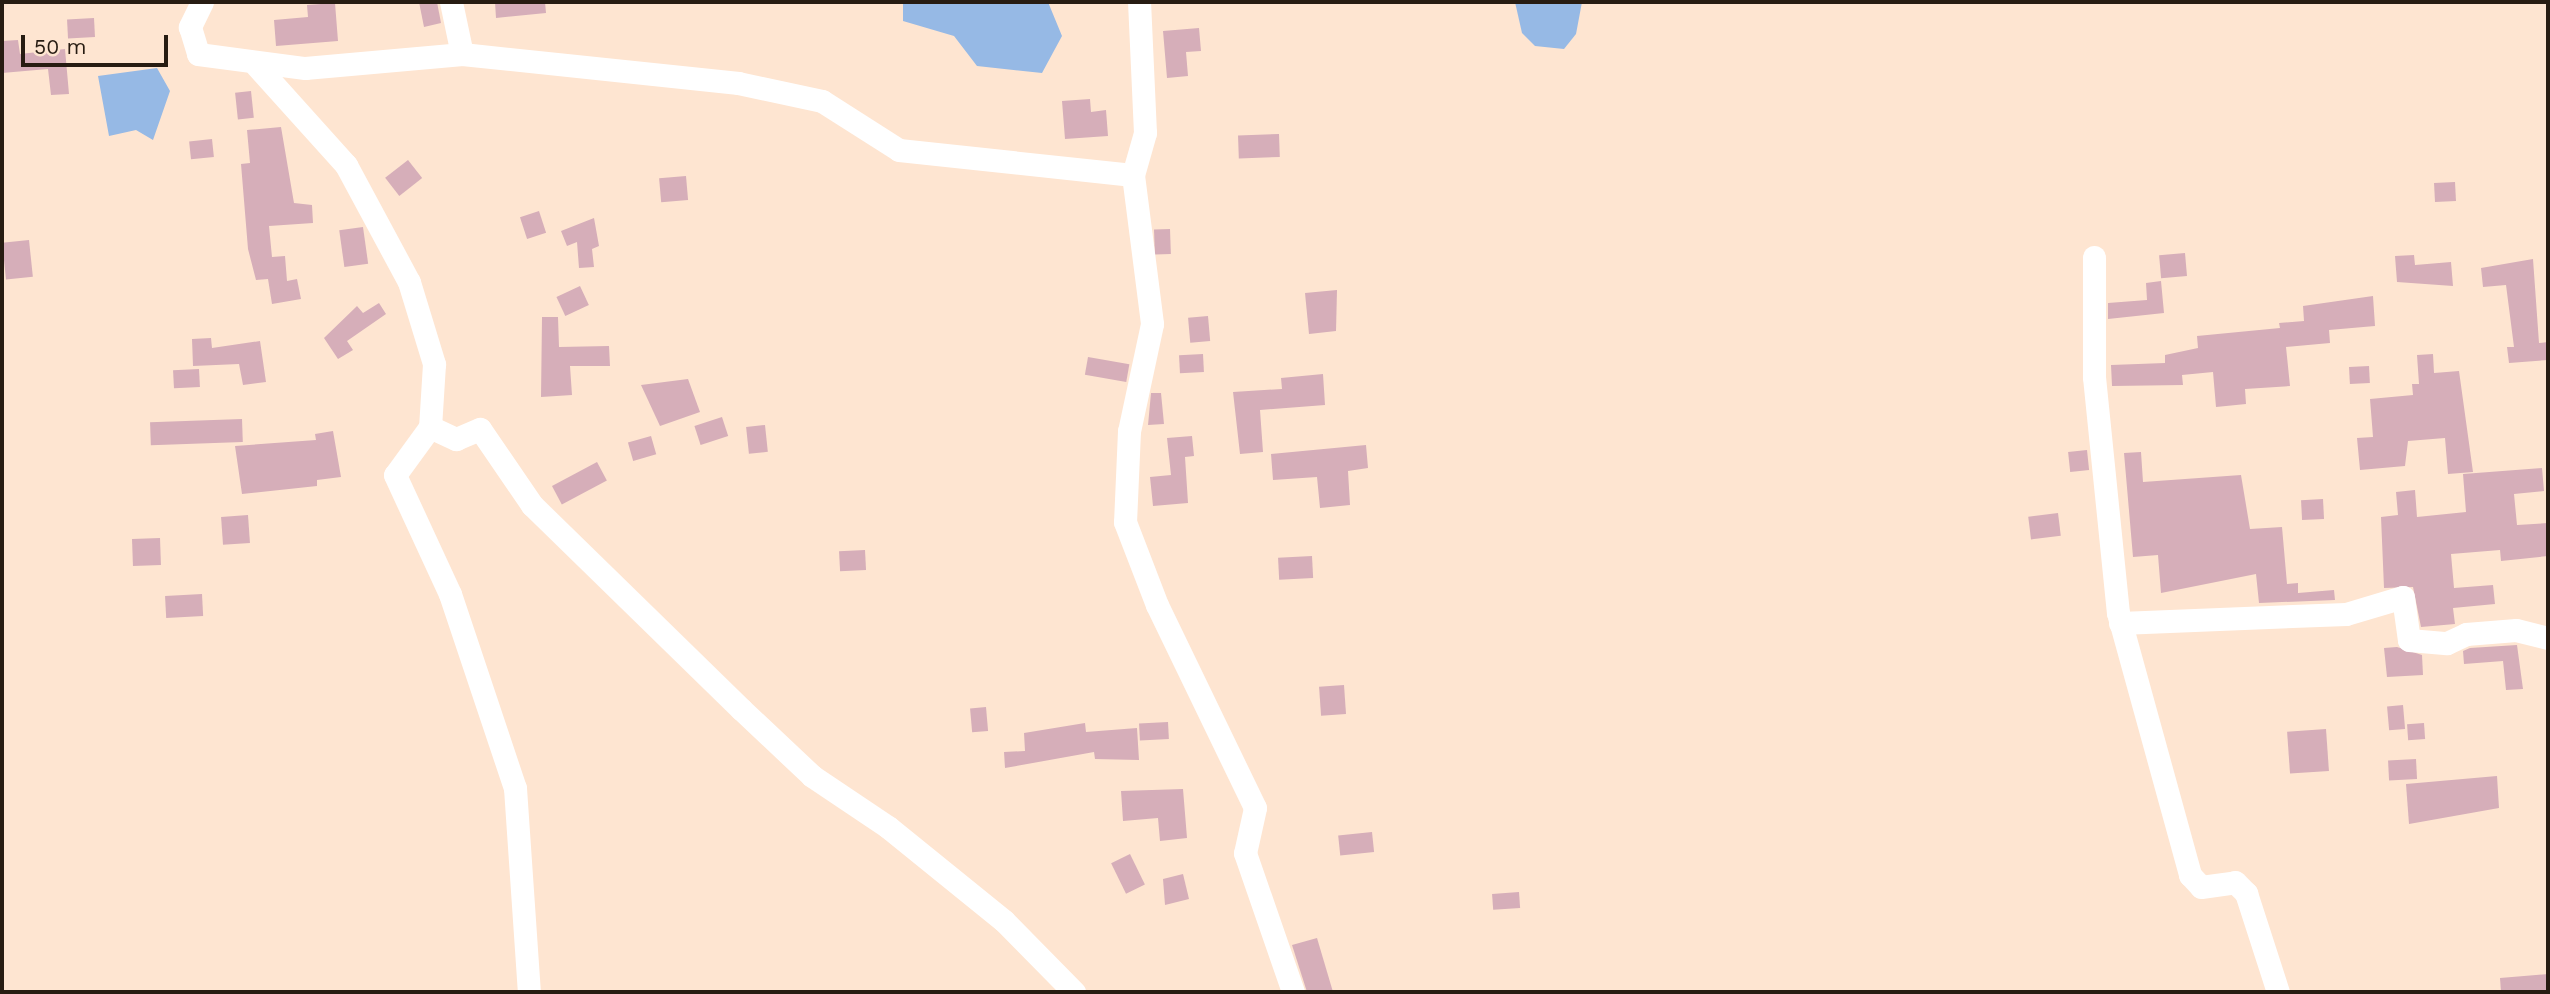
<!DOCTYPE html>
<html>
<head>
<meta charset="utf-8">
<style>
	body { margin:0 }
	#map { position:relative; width:2550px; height:994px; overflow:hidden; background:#fee5d1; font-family:"Work Sans",sans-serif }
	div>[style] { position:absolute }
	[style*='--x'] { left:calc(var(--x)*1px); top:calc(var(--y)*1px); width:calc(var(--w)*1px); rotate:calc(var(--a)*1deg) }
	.water>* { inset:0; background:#96b9e5 }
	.building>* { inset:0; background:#d6aeb9; transform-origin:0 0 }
	.minor>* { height:23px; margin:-11.5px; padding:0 11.5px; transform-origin:11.5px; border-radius:11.5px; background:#fff }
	span { translate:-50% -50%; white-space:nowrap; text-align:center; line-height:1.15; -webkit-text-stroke:5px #fee5d1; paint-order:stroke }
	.frame { position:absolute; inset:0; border:4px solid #271c12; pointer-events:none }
	.scale { position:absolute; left:21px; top:35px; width:147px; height:32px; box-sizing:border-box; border:4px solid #271c12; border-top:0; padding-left:9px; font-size:21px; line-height:24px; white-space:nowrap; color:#271c12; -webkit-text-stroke:5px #fee5d1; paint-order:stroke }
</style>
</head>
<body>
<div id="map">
	<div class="water">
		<div style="clip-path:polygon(903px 2px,1048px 2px,1062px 36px,1042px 73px,977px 66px,954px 36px,903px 21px)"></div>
		<div style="clip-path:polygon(1515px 2px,1582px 2px,1576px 34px,1564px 49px,1535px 46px,1522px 33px)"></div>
		<div style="clip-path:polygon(157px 68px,170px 91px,153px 140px,136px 130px,109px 136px,98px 76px)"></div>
	</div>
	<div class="building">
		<div style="clip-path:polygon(419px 2px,437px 2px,441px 23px,424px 27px)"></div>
		<div style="clip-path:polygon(495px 2px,545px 2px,546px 13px,496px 18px)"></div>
		<div style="clip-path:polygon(335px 3px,338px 41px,276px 46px,274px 20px,308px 17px,307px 5px)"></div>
		<div style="left:94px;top:18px;width:19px;height:27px;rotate:87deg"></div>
		<div style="clip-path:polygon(1199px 28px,1201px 51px,1186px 52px,1188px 76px,1167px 78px,1163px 31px)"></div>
		<div style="clip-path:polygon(18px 40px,20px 54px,65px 49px,69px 94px,51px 95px,48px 69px,2px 73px,2px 41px)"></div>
		<div style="left:251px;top:91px;width:27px;height:16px;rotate:84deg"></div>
		<div style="clip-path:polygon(1090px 99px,1091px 112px,1106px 110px,1108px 136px,1065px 139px,1062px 101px)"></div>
		<div style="clip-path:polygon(281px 127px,294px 203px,312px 205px,313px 223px,269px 226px,272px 257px,285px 256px,287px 281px,297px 279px,301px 299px,272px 304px,268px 279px,256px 280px,248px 249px,241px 164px,250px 163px,247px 130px)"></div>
		<div style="left:1279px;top:134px;width:23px;height:41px;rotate:88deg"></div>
		<div style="left:212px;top:139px;width:18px;height:23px;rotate:84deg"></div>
		<div style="left:408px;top:160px;width:23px;height:29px;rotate:52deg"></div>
		<div style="left:686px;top:176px;width:24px;height:27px;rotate:85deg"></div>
		<div style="left:2455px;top:182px;width:19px;height:21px;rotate:87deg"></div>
		<div style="left:539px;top:211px;width:23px;height:20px;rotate:72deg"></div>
		<div style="clip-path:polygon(594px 218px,599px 246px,592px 249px,594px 267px,579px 268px,577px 242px,567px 246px,561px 231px)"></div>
		<div style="left:363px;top:227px;width:37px;height:24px;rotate:82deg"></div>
		<div style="left:1170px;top:229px;width:25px;height:16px;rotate:88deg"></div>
		<div style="left:29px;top:240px;width:37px;height:27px;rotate:84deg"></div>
		<div style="left:2185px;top:253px;width:23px;height:26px;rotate:85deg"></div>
		<div style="clip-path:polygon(2414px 255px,2415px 265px,2451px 262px,2453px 286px,2397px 282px,2395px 256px)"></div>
		<div style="clip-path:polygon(2533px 259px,2539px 343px,2548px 342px,2548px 360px,2509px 363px,2507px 347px,2514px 347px,2506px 285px,2483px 287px,2481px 268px)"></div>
		<div style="clip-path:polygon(2161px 281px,2164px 313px,2108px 319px,2108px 303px,2147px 300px,2146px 283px)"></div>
		<div style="left:580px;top:286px;width:21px;height:26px;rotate:65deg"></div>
		<div style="clip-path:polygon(1337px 290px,1336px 331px,1309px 334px,1305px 293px)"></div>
		<div style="clip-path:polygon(2373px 296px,2375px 326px,2329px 330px,2330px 343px,2286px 347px,2290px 386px,2245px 389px,2246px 404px,2216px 407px,2213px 372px,2182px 375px,2183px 385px,2112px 386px,2111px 365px,2165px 363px,2165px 355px,2198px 348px,2197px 336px,2280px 328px,2279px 323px,2304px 321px,2303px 306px)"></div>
		<div style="clip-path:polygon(379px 303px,386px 314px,347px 341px,353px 350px,338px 359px,324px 338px,357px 306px,363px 313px)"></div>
		<div style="left:1208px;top:316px;width:25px;height:20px;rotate:85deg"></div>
		<div style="clip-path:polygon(542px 317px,558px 317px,559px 347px,609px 346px,610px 366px,570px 366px,572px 395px,541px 397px)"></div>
		<div style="clip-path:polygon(211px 338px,212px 348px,260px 341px,266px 382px,243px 385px,239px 364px,193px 366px,192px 339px)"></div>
		<div style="left:1203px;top:354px;width:18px;height:24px;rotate:87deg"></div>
		<div style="clip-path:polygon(2433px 354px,2434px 373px,2459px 371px,2473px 472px,2448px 474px,2445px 438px,2408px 441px,2405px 466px,2360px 470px,2357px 438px,2373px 437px,2370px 399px,2413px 395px,2412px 384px,2419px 384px,2417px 355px)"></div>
		<div style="left:1088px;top:357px;width:42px;height:18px;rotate:10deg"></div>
		<div style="left:2369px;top:366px;width:17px;height:20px;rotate:87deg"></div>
		<div style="left:199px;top:369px;width:18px;height:26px;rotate:87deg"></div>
		<div style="clip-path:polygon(1323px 374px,1325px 405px,1260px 410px,1263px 452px,1240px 454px,1233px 392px,1282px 389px,1281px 378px)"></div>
		<div style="clip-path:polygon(688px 379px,700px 412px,660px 426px,641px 385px)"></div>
		<div style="clip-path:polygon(1151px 393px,1161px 393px,1164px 424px,1148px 425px)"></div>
		<div style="left:722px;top:417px;width:20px;height:29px;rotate:72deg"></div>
		<div style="left:242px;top:419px;width:23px;height:92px;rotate:88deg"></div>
		<div style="left:765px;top:425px;width:27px;height:19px;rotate:84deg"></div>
		<div style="clip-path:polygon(333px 431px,341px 477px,317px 480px,317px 486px,242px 494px,235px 446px,316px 440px,315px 434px)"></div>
		<div style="left:651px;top:436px;width:19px;height:24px;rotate:74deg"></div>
		<div style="clip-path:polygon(1192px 436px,1194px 456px,1185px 457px,1188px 503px,1153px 506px,1150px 477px,1171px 475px,1167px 438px)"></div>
		<div style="clip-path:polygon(1366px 445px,1368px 468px,1348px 471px,1350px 505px,1320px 508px,1317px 477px,1273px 480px,1271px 454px)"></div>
		<div style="left:2087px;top:450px;width:20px;height:19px;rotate:84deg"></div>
		<div style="clip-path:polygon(2141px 452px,2143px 482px,2241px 475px,2250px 529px,2282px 527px,2287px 584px,2298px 583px,2298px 593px,2334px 590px,2335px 600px,2259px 603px,2256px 574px,2161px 593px,2158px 555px,2133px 557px,2124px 453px)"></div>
		<div style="left:597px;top:462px;width:21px;height:51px;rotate:62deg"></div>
		<div style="clip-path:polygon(2542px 468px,2544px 491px,2514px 494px,2517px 525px,2548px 523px,2548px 556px,2501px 561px,2500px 550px,2451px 554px,2454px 588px,2493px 585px,2495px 604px,2453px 608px,2455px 624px,2421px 627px,2413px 587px,2384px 588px,2381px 517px,2398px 515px,2396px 492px,2415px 490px,2417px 517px,2466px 512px,2463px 474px)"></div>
		<div style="left:2323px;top:499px;width:20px;height:22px;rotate:87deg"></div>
		<div style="left:2058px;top:513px;width:23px;height:30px;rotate:83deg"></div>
		<div style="left:248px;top:515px;width:28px;height:27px;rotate:86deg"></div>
		<div style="left:160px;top:538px;width:27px;height:28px;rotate:88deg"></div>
		<div style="left:865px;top:550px;width:20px;height:26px;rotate:87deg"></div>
		<div style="left:1312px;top:556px;width:22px;height:34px;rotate:87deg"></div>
		<div style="left:202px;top:594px;width:22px;height:37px;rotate:87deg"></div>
		<div style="clip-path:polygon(2517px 645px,2523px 689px,2506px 690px,2503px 661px,2464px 664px,2463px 651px,2470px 648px)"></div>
		<div style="clip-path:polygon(2397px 647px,2422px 655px,2423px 675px,2387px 677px,2384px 648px)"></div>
		<div style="left:1344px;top:685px;width:29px;height:25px;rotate:86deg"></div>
		<div style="left:2403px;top:705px;width:24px;height:16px;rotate:85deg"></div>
		<div style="left:986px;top:707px;width:24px;height:16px;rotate:85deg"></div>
		<div style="left:1168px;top:722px;width:17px;height:29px;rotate:87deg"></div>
		<div style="clip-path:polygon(1085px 723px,1086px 732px,1137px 728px,1139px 760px,1095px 759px,1094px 752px,1005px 768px,1004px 752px,1025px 751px,1024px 733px)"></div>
		<div style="left:2424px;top:723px;width:16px;height:17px;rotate:86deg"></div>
		<div style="left:2326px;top:729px;width:42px;height:39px;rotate:86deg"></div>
		<div style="left:2416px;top:759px;width:20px;height:28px;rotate:87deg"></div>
		<div style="clip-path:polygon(2497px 776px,2499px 808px,2409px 824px,2406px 784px)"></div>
		<div style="clip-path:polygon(1183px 789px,1187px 838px,1160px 841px,1158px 818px,1123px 821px,1121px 791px)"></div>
		<div style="left:1372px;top:832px;width:20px;height:34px;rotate:84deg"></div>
		<div style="left:1130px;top:854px;width:34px;height:21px;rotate:64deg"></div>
		<div style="clip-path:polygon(1183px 874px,1189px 899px,1165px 905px,1163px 879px)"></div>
		<div style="left:1519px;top:892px;width:16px;height:27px;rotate:86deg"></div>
		<div style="clip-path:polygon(1317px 938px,1333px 992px,1307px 992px,1292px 945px)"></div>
		<div style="clip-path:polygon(2548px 974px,2548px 990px,2501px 992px,2500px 978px)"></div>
	</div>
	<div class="minor">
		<div style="--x:202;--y:2;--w:28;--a:116"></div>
		<div style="--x:190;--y:27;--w:28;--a:73"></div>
		<div style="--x:198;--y:54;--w:108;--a:7.5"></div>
		<div style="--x:305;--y:68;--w:158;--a:-5.1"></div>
		<div style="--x:462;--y:54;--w:278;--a:6"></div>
		<div style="--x:738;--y:83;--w:86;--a:12.1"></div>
		<div style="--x:822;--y:101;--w:91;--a:32.5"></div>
		<div style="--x:899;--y:150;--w:235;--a:6.1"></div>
		<div style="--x:1133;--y:175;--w:150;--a:82.7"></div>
		<div style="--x:1152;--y:324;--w:109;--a:102.1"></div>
		<div style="--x:1129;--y:431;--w:91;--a:92.5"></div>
		<div style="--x:1125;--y:522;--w:89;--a:68.9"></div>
		<div style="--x:1157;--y:605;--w:225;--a:64.2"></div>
		<div style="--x:1255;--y:808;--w:46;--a:102.5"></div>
		<div style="--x:1245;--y:853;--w:147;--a:70.9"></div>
		<div style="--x:451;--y:2;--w:53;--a:78.1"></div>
		<div style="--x:256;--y:65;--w:135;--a:48"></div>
		<div style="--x:346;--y:165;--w:133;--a:61.7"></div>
		<div style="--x:409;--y:282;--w:86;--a:73"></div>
		<div style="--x:434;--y:364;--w:63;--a:93.6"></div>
		<div style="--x:430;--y:427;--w:59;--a:126.1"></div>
		<div style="--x:395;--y:475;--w:131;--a:65.2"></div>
		<div style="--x:450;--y:594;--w:205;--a:71.5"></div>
		<div style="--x:515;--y:788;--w:204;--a:86.1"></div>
		<div style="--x:1133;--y:175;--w:44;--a:-74.1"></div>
		<div style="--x:1145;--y:133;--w:131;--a:-92.6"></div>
		<div style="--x:2094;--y:257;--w:120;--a:90"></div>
		<div style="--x:2094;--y:377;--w:237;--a:84.2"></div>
		<div style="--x:2118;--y:613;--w:272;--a:74.6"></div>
		<div style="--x:2190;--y:875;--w:16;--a:47"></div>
		<div style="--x:2201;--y:887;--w:34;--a:-8"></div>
		<div style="--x:2235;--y:882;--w:16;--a:45"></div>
		<div style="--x:2246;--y:893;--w:104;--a:72.1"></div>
		<div style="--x:430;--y:427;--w:29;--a:25"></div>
		<div style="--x:456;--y:439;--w:26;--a:-23"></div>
		<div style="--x:480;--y:429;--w:92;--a:55.6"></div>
		<div style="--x:532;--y:505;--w:292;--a:44.3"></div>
		<div style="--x:741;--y:709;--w:98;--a:43.3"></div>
		<div style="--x:812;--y:776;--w:92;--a:33.9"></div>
		<div style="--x:888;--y:827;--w:149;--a:39"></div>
		<div style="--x:1004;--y:921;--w:100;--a:45.4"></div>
		<div style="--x:2120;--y:623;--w:226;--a:-2.3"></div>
		<div style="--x:2346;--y:614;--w:59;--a:-16.6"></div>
		<div style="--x:2403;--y:597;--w:43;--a:82.1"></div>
		<div style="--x:2409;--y:640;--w:38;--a:5"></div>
		<div style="--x:2447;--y:643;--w:21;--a:-25"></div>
		<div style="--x:2466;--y:634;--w:50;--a:-4.6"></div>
		<div style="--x:2516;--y:630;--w:33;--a:14"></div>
	</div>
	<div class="frame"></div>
	<div class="scale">50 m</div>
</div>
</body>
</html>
